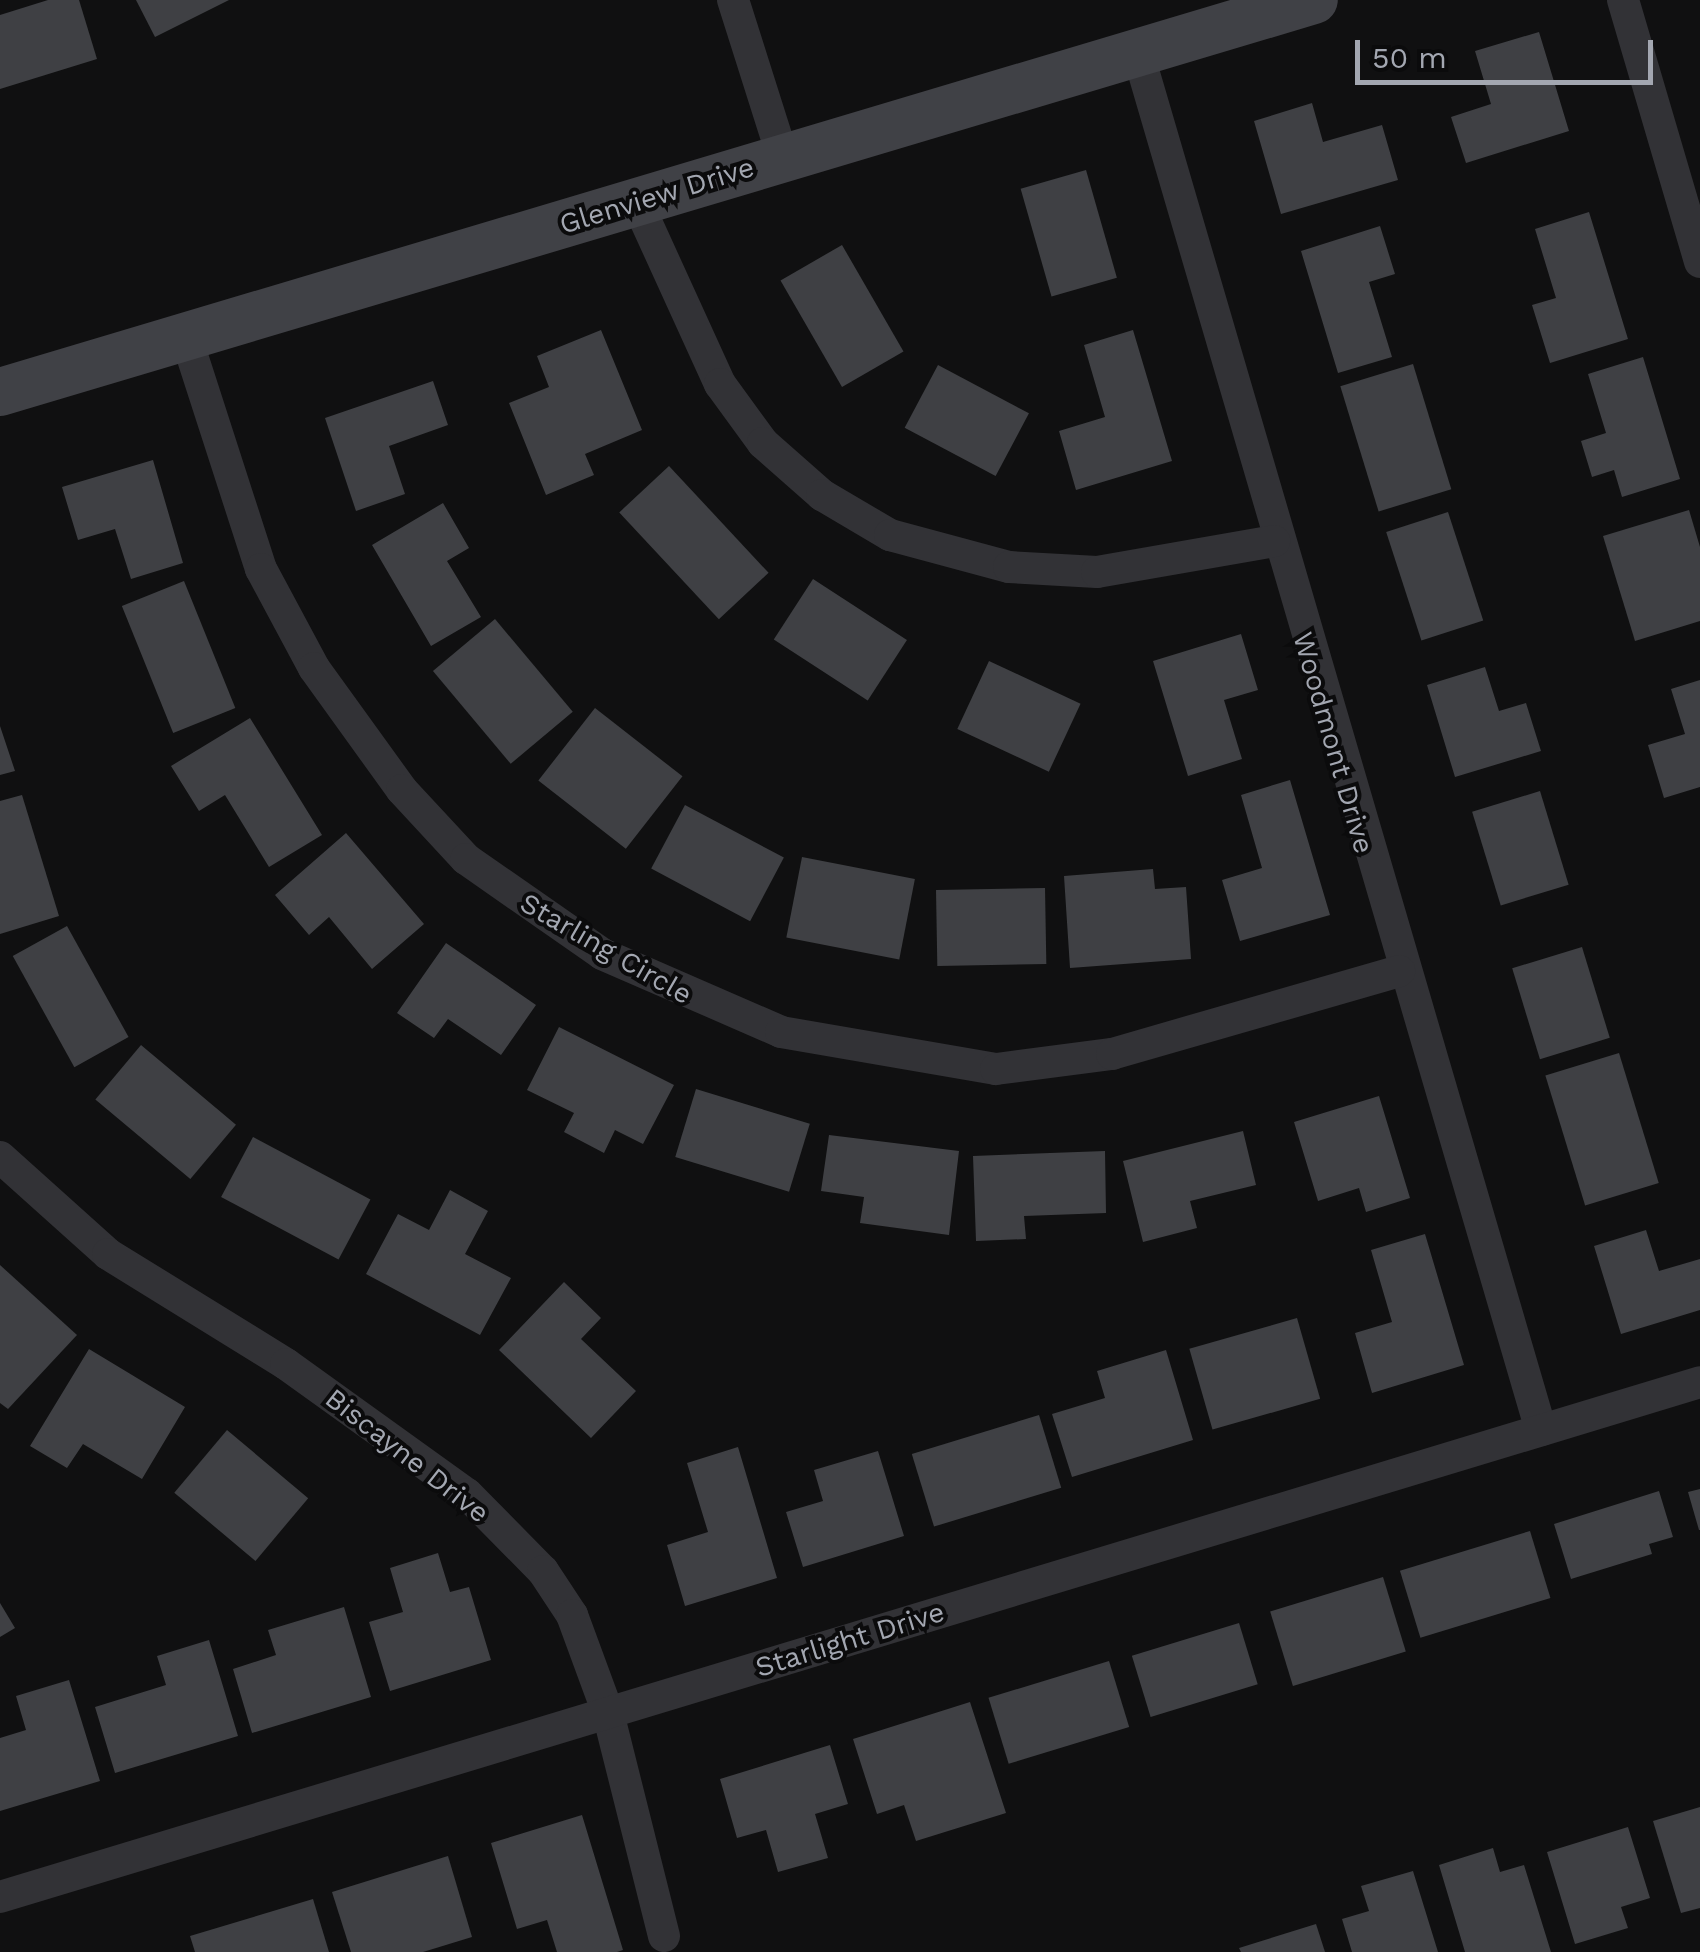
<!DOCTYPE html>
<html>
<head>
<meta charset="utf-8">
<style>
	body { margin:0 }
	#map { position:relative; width:1700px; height:1952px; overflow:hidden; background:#101011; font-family:"Work Sans",sans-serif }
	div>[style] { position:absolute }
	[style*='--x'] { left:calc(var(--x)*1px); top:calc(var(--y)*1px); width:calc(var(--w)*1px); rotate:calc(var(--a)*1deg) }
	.building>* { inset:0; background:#3f4044; transform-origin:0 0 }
	.street>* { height:32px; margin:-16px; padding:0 16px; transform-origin:16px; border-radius:16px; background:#323236 }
	.secondary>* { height:48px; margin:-24px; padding:0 24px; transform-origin:24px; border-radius:24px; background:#404146 }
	span { translate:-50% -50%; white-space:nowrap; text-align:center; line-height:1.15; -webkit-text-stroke:8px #0b0b0c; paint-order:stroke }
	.street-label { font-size:28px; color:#a3a7b1 }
	.scale { position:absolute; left:1355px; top:40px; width:298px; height:45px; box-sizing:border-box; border:5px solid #a3a7b1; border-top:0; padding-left:12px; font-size:30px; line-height:35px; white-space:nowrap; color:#a3a7b1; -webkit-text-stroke:8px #0b0b0c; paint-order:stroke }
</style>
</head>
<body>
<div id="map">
	<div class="building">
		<div style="clip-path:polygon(48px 0,79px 0,97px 59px,0 89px,0 15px)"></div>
		<div style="clip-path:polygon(136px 0,229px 0,155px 37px)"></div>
		<div style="clip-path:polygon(1539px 32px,1569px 131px,1466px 163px,1451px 117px,1491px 104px,1475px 51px)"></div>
		<div style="clip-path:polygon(1312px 103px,1323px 142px,1382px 125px,1398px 180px,1281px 214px,1254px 121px)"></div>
		<div style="left:1086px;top:170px;width:112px;height:68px;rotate:74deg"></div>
		<div style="clip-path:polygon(1589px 212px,1628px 339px,1550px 363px,1532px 305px,1556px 298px,1535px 229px)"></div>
		<div style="clip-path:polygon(1380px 226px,1395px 274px,1369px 282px,1392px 357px,1338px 373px,1301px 251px)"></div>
		<div style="left:842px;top:245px;width:123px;height:71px;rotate:60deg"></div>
		<div style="clip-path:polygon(601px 330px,642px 430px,585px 454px,594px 475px,546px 495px,509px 403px,549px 387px,537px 356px)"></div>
		<div style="clip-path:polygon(1133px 330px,1172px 461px,1076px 490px,1059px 431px,1105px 417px,1084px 345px)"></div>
		<div style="clip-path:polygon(1643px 357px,1680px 479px,1622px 497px,1614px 470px,1592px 477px,1581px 441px,1606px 433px,1588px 374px)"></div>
		<div style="left:1413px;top:364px;width:131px;height:76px;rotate:73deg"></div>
		<div style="left:938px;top:365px;width:103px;height:71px;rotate:28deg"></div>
		<div style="clip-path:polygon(433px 381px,448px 425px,389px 446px,405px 494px,356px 511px,325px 418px)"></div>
		<div style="clip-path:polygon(153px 460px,183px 563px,131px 579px,115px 529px,78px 540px,62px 487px)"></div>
		<div style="left:669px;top:466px;width:146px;height:68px;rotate:47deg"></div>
		<div style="clip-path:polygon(443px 503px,469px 548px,447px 561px,481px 617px,431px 646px,372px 545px)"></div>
		<div style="clip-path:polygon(1689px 510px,1700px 547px,1700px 621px,1635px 641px,1603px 536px)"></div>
		<div style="left:1448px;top:512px;width:114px;height:65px;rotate:72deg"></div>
		<div style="left:813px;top:579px;width:112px;height:72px;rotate:33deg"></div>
		<div style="left:184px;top:581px;width:137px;height:67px;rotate:68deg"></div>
		<div style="left:495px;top:619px;width:121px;height:81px;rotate:50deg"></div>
		<div style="clip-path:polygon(1241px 634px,1258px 690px,1224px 700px,1242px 759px,1188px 776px,1153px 661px)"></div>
		<div style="left:989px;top:661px;width:101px;height:75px;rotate:25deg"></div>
		<div style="clip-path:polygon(1485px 667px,1499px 711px,1526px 703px,1541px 751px,1455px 777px,1427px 685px)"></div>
		<div style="clip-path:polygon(1700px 680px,1700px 787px,1664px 798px,1648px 745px,1685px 734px,1671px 689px)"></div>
		<div style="left:595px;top:708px;width:111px;height:92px;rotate:38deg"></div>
		<div style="clip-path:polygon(250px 718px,322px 835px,269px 867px,225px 795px,199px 811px,171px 766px)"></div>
		<div style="clip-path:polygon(0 726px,15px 771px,0 775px)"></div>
		<div style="clip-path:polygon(1290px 780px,1330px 915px,1240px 941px,1222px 880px,1262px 868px,1241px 795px)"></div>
		<div style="left:1540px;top:791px;width:98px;height:71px;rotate:73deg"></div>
		<div style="clip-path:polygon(22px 795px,59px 916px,0 934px,0 801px)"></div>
		<div style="left:685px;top:805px;width:112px;height:72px;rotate:28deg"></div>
		<div style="clip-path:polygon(346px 833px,424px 924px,372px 969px,329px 917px,309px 935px,275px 895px)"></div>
		<div style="left:802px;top:857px;width:115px;height:82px;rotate:11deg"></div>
		<div style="clip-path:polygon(1153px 869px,1155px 889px,1186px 887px,1191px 959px,1070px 968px,1064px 876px)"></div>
		<div style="left:1045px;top:888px;width:76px;height:109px;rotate:89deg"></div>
		<div style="left:67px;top:926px;width:127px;height:62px;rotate:61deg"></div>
		<div style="clip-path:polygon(446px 943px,536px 1005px,501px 1055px,448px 1019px,434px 1038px,397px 1013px)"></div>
		<div style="left:1582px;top:947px;width:95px;height:73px;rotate:73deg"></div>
		<div style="clip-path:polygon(559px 1027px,674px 1085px,643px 1144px,615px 1130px,604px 1153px,564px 1132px,574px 1113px,527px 1090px)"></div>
		<div style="left:141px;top:1045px;width:124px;height:71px;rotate:40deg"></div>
		<div style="left:1619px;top:1053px;width:136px;height:77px;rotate:73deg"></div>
		<div style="left:696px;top:1089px;width:119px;height:71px;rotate:17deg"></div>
		<div style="clip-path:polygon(1379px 1096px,1410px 1198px,1366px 1212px,1359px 1188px,1318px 1201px,1294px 1122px)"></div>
		<div style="clip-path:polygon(1243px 1131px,1256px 1185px,1190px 1201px,1197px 1228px,1143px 1242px,1123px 1161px)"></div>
		<div style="clip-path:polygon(829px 1135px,959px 1151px,949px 1235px,860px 1223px,864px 1197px,821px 1191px)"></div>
		<div style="left:253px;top:1137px;width:133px;height:68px;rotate:28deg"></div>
		<div style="clip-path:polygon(1105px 1151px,1106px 1213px,1024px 1216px,1026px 1239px,976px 1241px,973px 1156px)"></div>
		<div style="clip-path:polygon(450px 1190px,488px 1211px,465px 1254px,511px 1278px,480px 1335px,366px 1274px,398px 1214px,429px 1230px)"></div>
		<div style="clip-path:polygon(1646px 1230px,1659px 1271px,1700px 1259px,1700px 1310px,1621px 1334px,1594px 1246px)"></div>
		<div style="clip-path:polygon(1425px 1234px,1464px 1365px,1372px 1393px,1355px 1333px,1392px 1322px,1371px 1250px)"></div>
		<div style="clip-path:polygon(0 1265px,77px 1335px,8px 1409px,0 1403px)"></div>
		<div style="clip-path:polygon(564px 1282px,601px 1318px,581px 1339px,636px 1391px,591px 1438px,499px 1350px)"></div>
		<div style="left:1297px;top:1318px;width:84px;height:112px;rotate:74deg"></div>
		<div style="clip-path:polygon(89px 1349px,185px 1407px,142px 1479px,83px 1444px,67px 1468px,30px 1446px)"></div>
		<div style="clip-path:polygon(1166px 1350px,1193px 1440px,1072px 1477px,1052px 1414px,1105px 1398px,1097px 1371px)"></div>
		<div style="left:1039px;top:1415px;width:76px;height:133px;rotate:73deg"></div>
		<div style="left:227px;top:1430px;width:106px;height:82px;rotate:40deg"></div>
		<div style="clip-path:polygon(738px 1447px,777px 1578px,685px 1606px,667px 1545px,708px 1532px,687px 1463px)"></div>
		<div style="clip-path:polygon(878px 1451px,904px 1536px,803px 1567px,786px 1512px,823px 1501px,814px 1470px)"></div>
		<div style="clip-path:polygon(1700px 1489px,1700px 1530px,1699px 1530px,1688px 1492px)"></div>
		<div style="clip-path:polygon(1659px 1491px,1673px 1537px,1649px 1544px,1652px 1554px,1571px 1579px,1554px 1524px)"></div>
		<div style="left:1530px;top:1531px;width:70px;height:136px;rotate:73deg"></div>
		<div style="clip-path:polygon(438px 1553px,450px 1592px,469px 1587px,491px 1660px,390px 1691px,369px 1622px,403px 1612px,390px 1568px)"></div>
		<div style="left:1383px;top:1577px;width:78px;height:118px;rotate:73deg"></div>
		<div style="clip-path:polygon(0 1603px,15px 1628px,0 1637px)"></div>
		<div style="clip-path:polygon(344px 1607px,371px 1697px,252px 1733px,233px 1669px,276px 1655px,268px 1630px)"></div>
		<div style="left:1239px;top:1623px;width:64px;height:112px;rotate:73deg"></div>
		<div style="clip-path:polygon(209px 1640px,238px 1736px,115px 1773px,95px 1707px,166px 1685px,157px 1656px)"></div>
		<div style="left:1109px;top:1661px;width:69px;height:126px;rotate:73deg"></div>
		<div style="clip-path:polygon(69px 1680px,100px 1781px,0 1811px,0 1738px,26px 1730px,16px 1696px)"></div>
		<div style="clip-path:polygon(970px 1702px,1006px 1813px,916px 1841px,904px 1805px,877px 1814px,853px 1739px)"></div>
		<div style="clip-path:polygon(830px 1745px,848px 1804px,815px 1814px,828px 1858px,778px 1872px,766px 1830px,737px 1838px,720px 1779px)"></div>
		<div style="clip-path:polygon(1700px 1807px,1700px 1908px,1681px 1913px,1653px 1821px)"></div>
		<div style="clip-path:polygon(582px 1815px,623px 1950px,617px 1952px,557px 1952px,547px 1920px,517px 1929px,491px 1843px)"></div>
		<div style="clip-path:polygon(1628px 1827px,1650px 1898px,1621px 1907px,1628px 1928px,1575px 1944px,1547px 1852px)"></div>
		<div style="clip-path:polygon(1493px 1848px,1500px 1872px,1524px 1865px,1551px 1952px,1465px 1952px,1439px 1865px)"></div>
		<div style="clip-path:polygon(448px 1856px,472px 1937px,423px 1952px,351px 1952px,332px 1892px)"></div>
		<div style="clip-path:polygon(1413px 1871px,1438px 1952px,1352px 1952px,1342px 1919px,1369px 1911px,1361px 1886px)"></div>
		<div style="clip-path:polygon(313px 1899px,329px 1952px,195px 1952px,190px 1936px)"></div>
		<div style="clip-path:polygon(1316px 1924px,1325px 1952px,1241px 1952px,1239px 1948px)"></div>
	</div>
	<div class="street">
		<div style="--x:733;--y:0;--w:166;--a:72.4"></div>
		<div style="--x:1623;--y:0;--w:273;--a:73.6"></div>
		<div style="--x:1138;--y:53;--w:1435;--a:73.69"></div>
		<div style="--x:637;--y:202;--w:200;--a:65.5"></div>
		<div style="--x:720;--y:384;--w:73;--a:53.9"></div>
		<div style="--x:763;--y:443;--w:79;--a:41.4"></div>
		<div style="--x:822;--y:495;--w:79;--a:30.5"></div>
		<div style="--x:890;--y:535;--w:123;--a:15.1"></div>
		<div style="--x:1009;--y:567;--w:88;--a:3.3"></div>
		<div style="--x:1097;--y:572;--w:180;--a:-9.9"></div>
		<div style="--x:186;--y:337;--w:244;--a:72.1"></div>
		<div style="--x:261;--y:569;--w:112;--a:61.8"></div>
		<div style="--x:314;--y:668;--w:150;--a:54.2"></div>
		<div style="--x:402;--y:790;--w:94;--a:47.2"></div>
		<div style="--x:466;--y:859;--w:166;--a:34.9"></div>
		<div style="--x:602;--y:954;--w:195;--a:23.5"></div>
		<div style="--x:781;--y:1032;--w:218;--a:9.8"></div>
		<div style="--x:996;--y:1069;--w:117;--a:-7.4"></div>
		<div style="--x:1112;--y:1054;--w:299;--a:-16.1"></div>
		<div style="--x:0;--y:1157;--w:145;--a:41.9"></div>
		<div style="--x:108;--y:1254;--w:209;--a:31.7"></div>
		<div style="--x:286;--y:1364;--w:223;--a:35.7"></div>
		<div style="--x:467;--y:1494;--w:108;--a:45.4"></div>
		<div style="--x:543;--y:1571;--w:53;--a:56.6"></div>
		<div style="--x:572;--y:1615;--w:104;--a:69.8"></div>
		<div style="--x:608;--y:1713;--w:230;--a:75.9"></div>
		<div style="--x:0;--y:1897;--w:1776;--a:-16.85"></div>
	</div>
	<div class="secondary">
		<div style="--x:0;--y:392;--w:1371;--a:-16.61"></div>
	</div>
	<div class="street-label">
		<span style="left:657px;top:196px;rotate:-17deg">Glenview Drive</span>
		<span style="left:1333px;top:743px;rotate:74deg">Woodmont Drive</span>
		<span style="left:606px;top:949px;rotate:30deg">Starling Circle</span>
		<span style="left:407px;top:1456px;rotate:38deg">Biscayne Drive</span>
		<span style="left:850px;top:1640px;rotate:-17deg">Starlight Drive</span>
	</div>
	<div class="scale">50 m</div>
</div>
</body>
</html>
